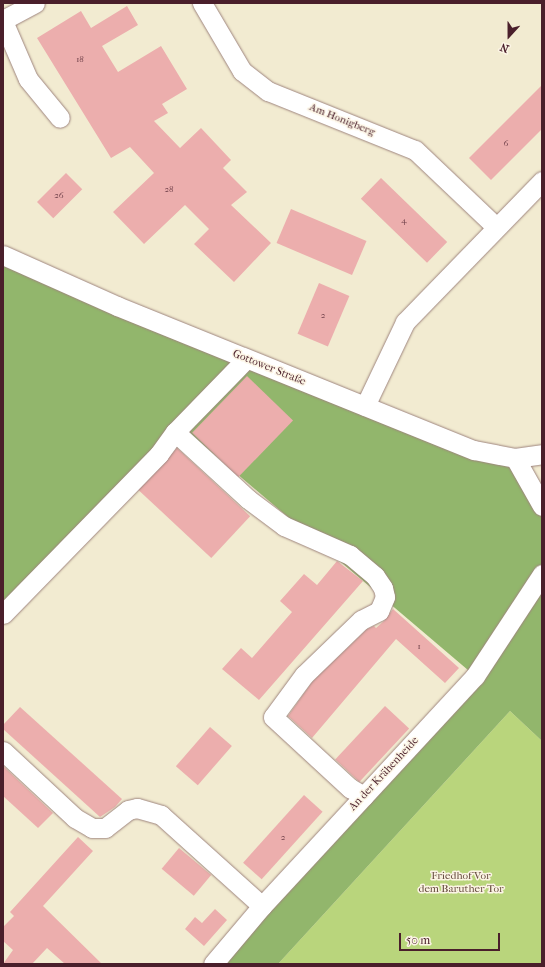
<!DOCTYPE html>
<html>
<head>
<meta charset="utf-8">
<style>
	body { margin:0 }
	#map { position:relative; width:545px; height:967px; overflow:hidden; background:#f2ebd1; font-family:"IM FELL French Canon",serif }
	div>[style] { position:absolute }
	[style*='--x'] { left:calc(var(--x)*1px); top:calc(var(--y)*1px); width:calc(var(--w)*1px); rotate:calc(var(--a)*1deg) }
	.green>* { inset:0; background:#b9d57c }
	.forest>* { inset:0; background:#92b66c }
	.building>* { inset:0; background:#ecaead; transform-origin:0 0 }
	.roads { filter:drop-shadow(0 0 1px #9e857e) drop-shadow(0 0 1px #9e857e) }
	.minor>* { height:19px; margin:-9.5px; padding:0 9.5px; transform-origin:9.5px; border-radius:9.5px; background:#fff }
	span { translate:-50% -50%; white-space:nowrap; text-align:center; line-height:1.15; -webkit-text-stroke:3px #fcf5e5; paint-order:stroke }
	.number-label { font-size:9px; color:#72434c }
	.number-label span { -webkit-text-stroke-width:0 }
	.street-label { font-size:11px; color:#4a1f2b }
	.park-label { font-size:11px; color:#664c3f }
	.frame { position:absolute; inset:0; border:4px solid #4a1f2b; pointer-events:none }
	.north { position:absolute; left:489px; top:16px; width:40px; height:40px; -webkit-text-stroke:3px #fcf5e5; paint-order:stroke; rotate:201deg; font-size:11px; font-weight:700; line-height:16px; text-align:center; color:#4a1f2b }
	.north::after { content:''; display:block; margin:auto; width:14px; height:18px; background:#4a1f2b; clip-path:polygon(50% 0,100% 100%,50% 72%,0 100%) }
	.scale { position:absolute; left:399px; top:933px; width:101px; height:18px; box-sizing:border-box; border:2px solid #4a1f2b; border-top:0; padding-left:5px; font-size:12px; line-height:14px; white-space:nowrap; color:#4a1f2b; -webkit-text-stroke:3px #fcf5e5; paint-order:stroke }
</style>
</head>
<body>
<div id="map">
	<div class="green">
		<div style="clip-path:polygon(510px 711px,542px 741px,542px 964px,278px 964px)"></div>
	</div>
	<div class="forest">
		<div style="clip-path:polygon(3px 255px,515px 458px,542px 506px,542px 741px,510px 711px,278px 964px,213px 964px,475px 676px,182px 427px,3px 611px)"></div>
	</div>
	<div class="building">
		<div style="clip-path:polygon(127px 6px,138px 25px,102px 46px,118px 72px,161px 46px,187px 89px,162px 104px,168px 113px,154px 121px,180px 148px,201px 128px,231px 160px,223px 168px,247px 192px,231px 205px,271px 243px,234px 282px,194px 244px,209px 229px,185px 205px,144px 244px,113px 212px,154px 173px,130px 147px,111px 158px,37px 38px,81px 11px,91px 28px)"></div>
		<div style="clip-path:polygon(542px 85px,542px 129px,491px 180px,469px 158px)"></div>
		<div style="left:66px;top:173px;width:23px;height:41px;rotate:45deg"></div>
		<div style="left:381px;top:178px;width:92px;height:29px;rotate:44deg"></div>
		<div style="left:291px;top:209px;width:82px;height:37px;rotate:23deg"></div>
		<div style="left:319px;top:283px;width:33px;height:55px;rotate:23deg"></div>
		<div style="left:247px;top:376px;width:64px;height:79px;rotate:44deg"></div>
		<div style="left:177px;top:448px;width:100px;height:57px;rotate:43deg"></div>
		<div style="clip-path:polygon(337px 561px,363px 581px,259px 700px,222px 669px,241px 648px,252px 658px,292px 612px,280px 601px,304px 574px,317px 585px)"></div>
		<div style="clip-path:polygon(393px 609px,459px 668px,445px 683px,396px 639px,312px 738px,288px 716px,312px 682px,367px 629px,374px 626px,376px 628px,384px 621px)"></div>
		<div style="left:385px;top:706px;width:33px;height:73px;rotate:43deg"></div>
		<div style="clip-path:polygon(20px 707px,122px 799px,115px 807px,100px 817px,3px 729px,3px 725px)"></div>
		<div style="left:210px;top:727px;width:29px;height:52px;rotate:41deg"></div>
		<div style="clip-path:polygon(3px 766px,53px 813px,38px 828px,3px 796px)"></div>
		<div style="left:304px;top:795px;width:25px;height:91px;rotate:42deg"></div>
		<div style="clip-path:polygon(78px 837px,93px 851px,43px 906px,102px 964px,65px 964px,47px 948px,32px 964px,3px 964px,13px 950px,3px 941px,3px 927px,14px 916px,10px 912px)"></div>
		<div style="left:179px;top:848px;width:42px;height:27px;rotate:40deg"></div>
		<div style="clip-path:polygon(215px 909px,227px 920px,204px 946px,185px 929px,195px 917px,202px 923px)"></div>
	</div>
	<div class="roads">
		<div class="minor">
			<div style="--x:202;--y:3;--w:79;--a:59.5"></div>
			<div style="--x:242;--y:71;--w:33;--a:38"></div>
			<div style="--x:268;--y:91;--w:158;--a:21.9"></div>
			<div style="--x:415;--y:150;--w:112;--a:43.5"></div>
			<div style="--x:3;--y:20;--w:36;--a:-28"></div>
			<div style="--x:3;--y:21;--w:63;--a:66.7"></div>
			<div style="--x:28;--y:79;--w:50;--a:50.6"></div>
			<div style="--x:3;--y:255;--w:125;--a:24.1"></div>
			<div style="--x:117;--y:306;--w:385;--a:22"></div>
			<div style="--x:474;--y:450;--w:42;--a:11"></div>
			<div style="--x:515;--y:458;--w:27;--a:-8"></div>
			<div style="--x:365;--y:406;--w:93;--a:-64.5"></div>
			<div style="--x:405;--y:322;--w:197;--a:-45.8"></div>
			<div style="--x:175;--y:432;--w:99;--a:42.5"></div>
			<div style="--x:248;--y:499;--w:45;--a:36.9"></div>
			<div style="--x:284;--y:526;--w:72;--a:23.7"></div>
			<div style="--x:350;--y:555;--w:33;--a:40"></div>
			<div style="--x:375;--y:576;--w:14;--a:56"></div>
			<div style="--x:383;--y:588;--w:9;--a:77"></div>
			<div style="--x:385;--y:597;--w:15;--a:113"></div>
			<div style="--x:379;--y:611;--w:20;--a:153"></div>
			<div style="--x:361;--y:620;--w:79;--a:136"></div>
			<div style="--x:304;--y:675;--w:52;--a:126.4"></div>
			<div style="--x:273;--y:717;--w:105;--a:42.7"></div>
			<div style="--x:350;--y:788;--w:16;--a:30"></div>
			<div style="--x:515;--y:458;--w:55;--a:60.6"></div>
			<div style="--x:3;--y:614;--w:223;--a:-45.7"></div>
			<div style="--x:159;--y:454;--w:27;--a:-54"></div>
			<div style="--x:175;--y:432;--w:102;--a:-45.8"></div>
			<div style="--x:3;--y:751;--w:98;--a:42.9"></div>
			<div style="--x:75;--y:818;--w:20;--a:30"></div>
			<div style="--x:92;--y:828;--w:13;--a:0"></div>
			<div style="--x:105;--y:828;--w:29;--a:-38"></div>
			<div style="--x:128;--y:810;--w:9;--a:-13"></div>
			<div style="--x:137;--y:808;--w:25;--a:16"></div>
			<div style="--x:161;--y:815;--w:136;--a:42"></div>
			<div style="--x:213;--y:964;--w:76;--a:-49.8"></div>
			<div style="--x:262;--y:906;--w:313;--a:-47.2"></div>
			<div style="--x:475;--y:676;--w:122;--a:-56.7"></div>
		</div>
	</div>
	<div class="number-label">
		<span style="left:80px;top:59px">18</span>
		<span style="left:506px;top:143px">6</span>
		<span style="left:169px;top:189px">28</span>
		<span style="left:59px;top:195px">26</span>
		<span style="left:404px;top:220px">4</span>
		<span style="left:323px;top:315px">2</span>
		<span style="left:419px;top:646px">1</span>
		<span style="left:283px;top:837px">2</span>
	</div>
	<div class="street-label">
		<span style="left:342px;top:120px;rotate:22deg">Am Honigberg</span>
		<span style="left:269px;top:368px;rotate:22deg">Gottower Straße</span>
		<span style="left:384px;top:774px;rotate:-47deg">An der Krähenheide</span>
	</div>
	<div class="park-label">
		<span style="left:461px;top:883px">Friedhof Vor<br>dem Baruther Tor</span>
	</div>
	<div class="frame"></div>
	<div class="north">N</div>
	<div class="scale">50 m</div>
</div>
</body>
</html>
